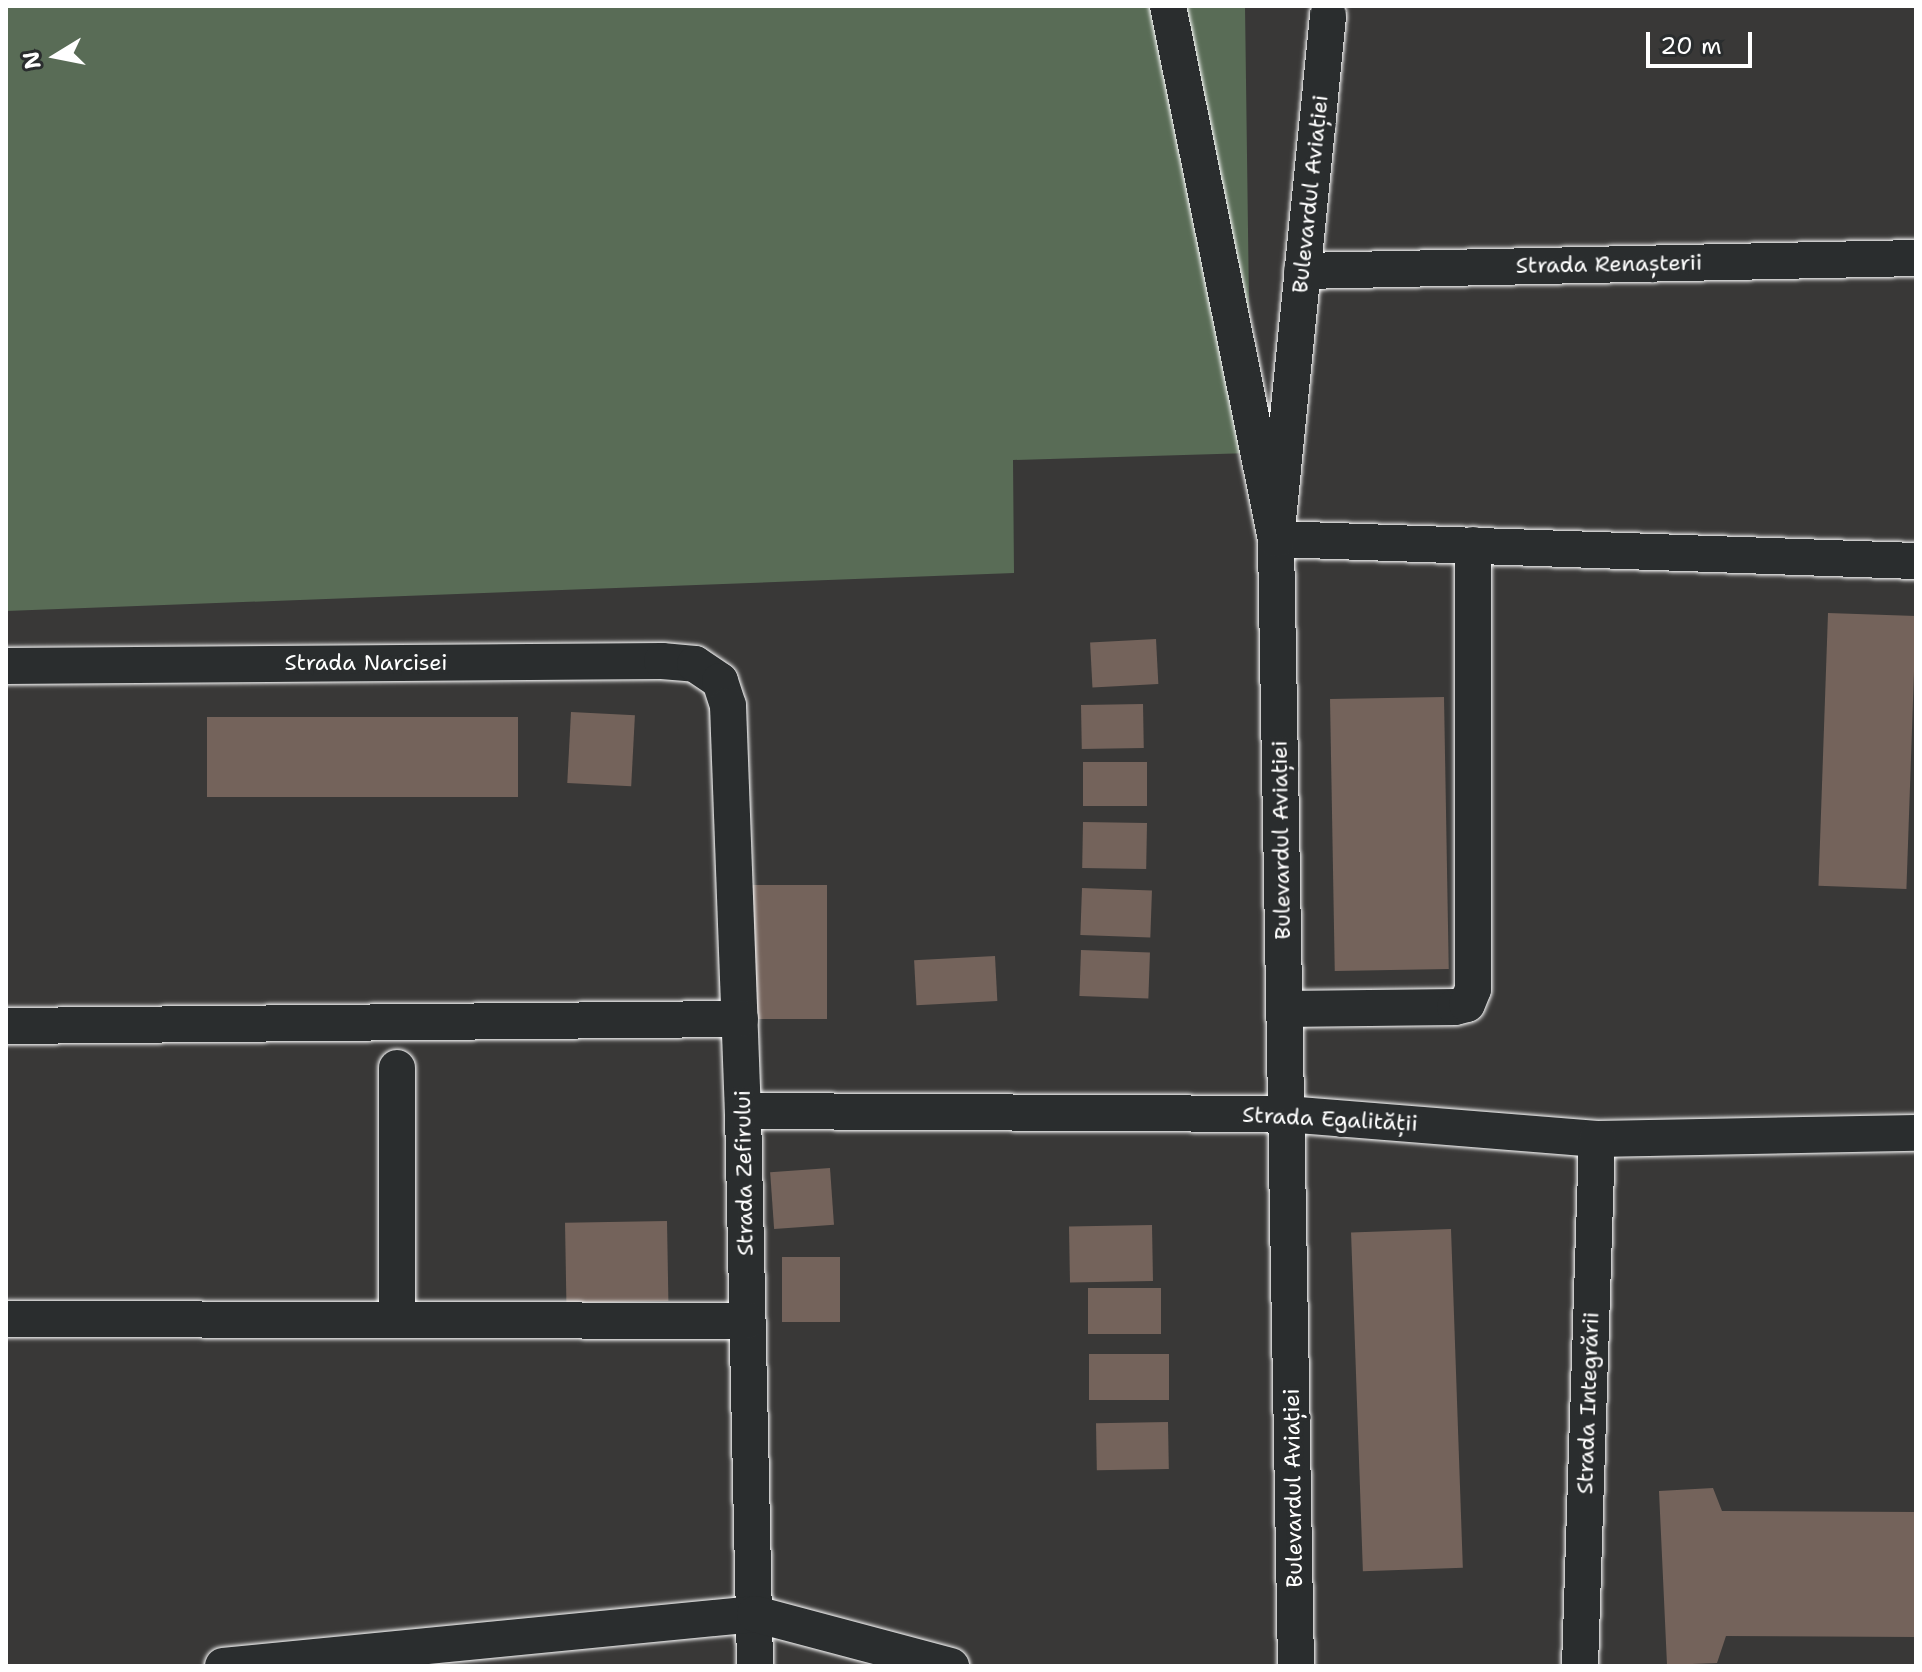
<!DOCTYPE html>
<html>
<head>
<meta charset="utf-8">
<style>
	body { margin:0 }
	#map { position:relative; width:1922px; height:1672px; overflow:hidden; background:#393837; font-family:"Shantell Sans",sans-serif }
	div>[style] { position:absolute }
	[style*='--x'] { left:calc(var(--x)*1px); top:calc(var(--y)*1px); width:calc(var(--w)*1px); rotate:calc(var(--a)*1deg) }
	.green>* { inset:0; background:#596c56 }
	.building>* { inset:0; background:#74635b; transform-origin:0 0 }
	.roads { filter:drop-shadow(0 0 2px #fff) drop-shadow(0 0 2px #fff) }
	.minor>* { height:36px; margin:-18px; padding:0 18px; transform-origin:18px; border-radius:18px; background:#2a2d2e }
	span { translate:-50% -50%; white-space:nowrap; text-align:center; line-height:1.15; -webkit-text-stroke:8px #2a2d2e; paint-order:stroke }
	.street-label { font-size:22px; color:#fff }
	.frame { position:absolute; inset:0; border:8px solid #fff; pointer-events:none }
	.north { position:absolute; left:16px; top:16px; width:80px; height:80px; -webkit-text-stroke:6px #2a2d2e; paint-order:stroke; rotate:260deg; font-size:22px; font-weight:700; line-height:32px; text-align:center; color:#fff }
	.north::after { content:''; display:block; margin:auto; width:28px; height:36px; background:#fff; clip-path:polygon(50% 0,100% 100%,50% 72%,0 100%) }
	.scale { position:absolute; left:1646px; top:32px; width:106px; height:36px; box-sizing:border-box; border:4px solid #fff; border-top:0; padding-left:10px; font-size:24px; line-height:28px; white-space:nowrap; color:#fff; -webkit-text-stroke:6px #2a2d2e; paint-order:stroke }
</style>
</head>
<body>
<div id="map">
	<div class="green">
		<div style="clip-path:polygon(6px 6px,1245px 6px,1251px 453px,1013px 460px,1014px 573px,6px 611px)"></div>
	</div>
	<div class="building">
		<div style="left:1828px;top:613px;width:88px;height:273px;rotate:2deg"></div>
		<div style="left:1156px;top:639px;width:45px;height:66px;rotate:87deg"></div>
		<div style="left:1444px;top:697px;width:272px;height:114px;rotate:89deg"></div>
		<div style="left:1143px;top:704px;width:44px;height:62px;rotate:89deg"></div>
		<div style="left:571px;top:712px;width:64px;height:71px;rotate:3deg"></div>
		<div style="left:207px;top:717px;width:311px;height:80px"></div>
		<div style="left:1147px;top:762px;width:44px;height:64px;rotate:90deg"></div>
		<div style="left:1083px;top:822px;width:64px;height:46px;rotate:1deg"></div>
		<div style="left:827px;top:885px;width:134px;height:79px;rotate:90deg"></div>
		<div style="left:1082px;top:888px;width:70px;height:47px;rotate:2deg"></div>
		<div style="left:1081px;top:950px;width:69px;height:46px;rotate:2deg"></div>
		<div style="left:995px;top:956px;width:45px;height:81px;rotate:87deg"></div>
		<div style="left:830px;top:1168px;width:57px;height:60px;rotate:86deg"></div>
		<div style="left:667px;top:1221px;width:80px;height:102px;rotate:89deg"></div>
		<div style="left:1152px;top:1225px;width:56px;height:83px;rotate:89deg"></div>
		<div style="left:1451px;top:1229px;width:339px;height:100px;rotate:88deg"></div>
		<div style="left:782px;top:1257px;width:58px;height:65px"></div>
		<div style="left:1088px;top:1288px;width:73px;height:46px"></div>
		<div style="left:1089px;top:1354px;width:80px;height:46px"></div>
		<div style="left:1168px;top:1422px;width:47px;height:72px;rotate:89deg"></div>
		<div style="clip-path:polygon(1713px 1488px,1722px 1511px,1916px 1512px,1916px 1637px,1726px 1636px,1717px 1663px,1667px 1665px,1659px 1491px)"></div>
	</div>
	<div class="roads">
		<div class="minor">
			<div style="--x:1168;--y:6;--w:544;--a:78.55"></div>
			<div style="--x:1276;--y:539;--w:640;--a:1.97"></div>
			<div style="--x:1302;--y:271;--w:614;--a:-1.21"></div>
			<div style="--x:6;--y:666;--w:656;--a:-0.44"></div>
			<div style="--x:662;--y:661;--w:33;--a:5"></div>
			<div style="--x:695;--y:664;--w:30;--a:34"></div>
			<div style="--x:720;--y:681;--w:26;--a:72"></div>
			<div style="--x:728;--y:706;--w:405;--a:87.9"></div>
			<div style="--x:743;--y:1111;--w:555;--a:88.76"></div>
			<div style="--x:1284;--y:1009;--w:171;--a:-0.7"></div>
			<div style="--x:1455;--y:1007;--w:12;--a:-14"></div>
			<div style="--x:1467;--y:1004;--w:16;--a:-68"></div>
			<div style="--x:1473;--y:989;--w:444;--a:-90"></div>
			<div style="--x:6;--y:1026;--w:734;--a:-0.55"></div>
			<div style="--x:743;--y:1111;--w:543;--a:0.32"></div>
			<div style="--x:1286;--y:1114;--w:312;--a:4.6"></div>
			<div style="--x:1597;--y:1139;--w:319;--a:-1.1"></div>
			<div style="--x:6;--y:1319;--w:741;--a:0.15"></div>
			<div style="--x:397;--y:1320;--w:252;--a:-90"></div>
			<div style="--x:223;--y:1666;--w:535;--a:-5.58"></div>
			<div style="--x:755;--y:1614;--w:203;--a:14.9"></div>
			<div style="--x:1296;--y:1666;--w:1127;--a:-91.02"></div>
			<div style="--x:1276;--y:539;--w:526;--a:-84.32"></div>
			<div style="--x:1580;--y:1666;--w:527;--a:-88.15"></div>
		</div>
	</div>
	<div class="street-label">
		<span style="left:1310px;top:194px;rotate:-84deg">Bulevardul Aviației</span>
		<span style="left:1609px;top:264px;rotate:-1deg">Strada Renașterii</span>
		<span style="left:366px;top:663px">Strada Narcisei</span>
		<span style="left:1281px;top:840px;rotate:-91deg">Bulevardul Aviației</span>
		<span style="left:1330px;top:1119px;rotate:3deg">Strada Egalității</span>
		<span style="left:744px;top:1173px;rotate:-91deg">Strada Zefirului</span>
		<span style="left:1588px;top:1403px;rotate:-88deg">Strada Integrării</span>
		<span style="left:1293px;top:1488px;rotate:-91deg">Bulevardul Aviației</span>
	</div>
	<div class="frame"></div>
	<div class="north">N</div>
	<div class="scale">20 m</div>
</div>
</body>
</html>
